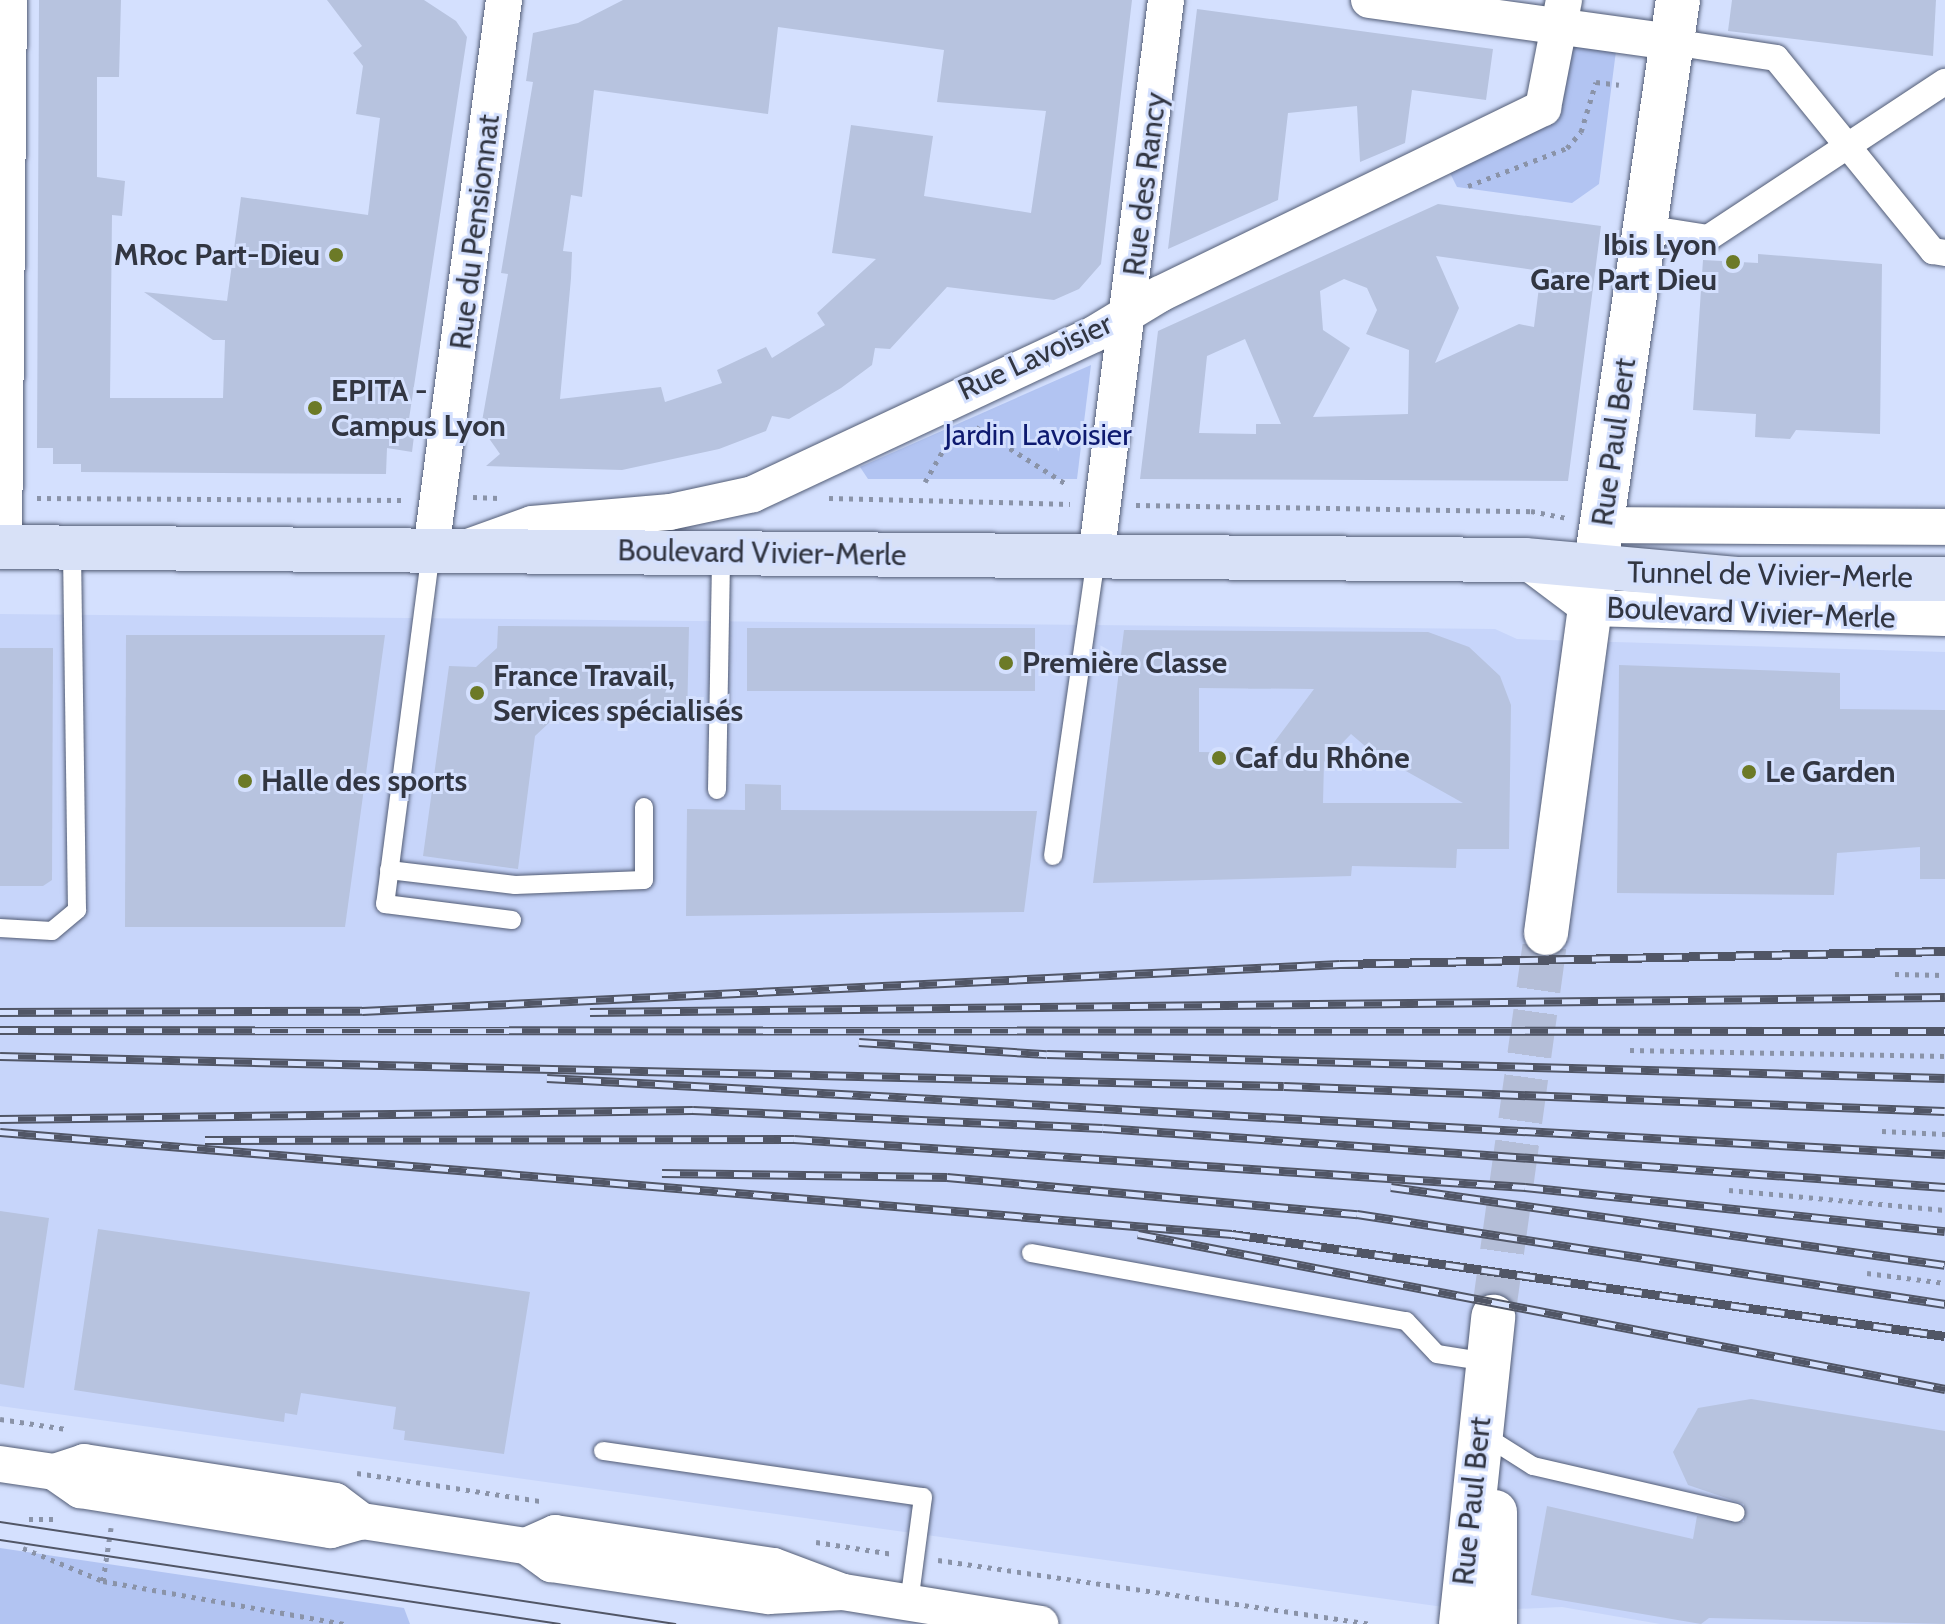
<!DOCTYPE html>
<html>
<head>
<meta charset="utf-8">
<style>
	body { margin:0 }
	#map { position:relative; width:1945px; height:1624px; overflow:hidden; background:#d4e0fe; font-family:Cabin,sans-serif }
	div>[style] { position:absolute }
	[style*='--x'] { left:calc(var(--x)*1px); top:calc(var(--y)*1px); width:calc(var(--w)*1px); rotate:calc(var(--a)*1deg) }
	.built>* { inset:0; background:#c7d5fa }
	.green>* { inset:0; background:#b2c4f2 }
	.building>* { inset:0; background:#b7c3df; transform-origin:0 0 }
	.secondary-tunnel>* { height:44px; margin-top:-22px; transform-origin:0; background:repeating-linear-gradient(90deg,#b4bed8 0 44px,transparent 0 66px) }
	.path>* { height:5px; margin-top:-2.5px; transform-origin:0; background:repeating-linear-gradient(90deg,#8a93a8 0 4px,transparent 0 10px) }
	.roads { filter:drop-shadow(0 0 2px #525c75) drop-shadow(0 0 2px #525c75) }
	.service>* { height:18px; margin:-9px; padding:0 9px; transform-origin:9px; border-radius:9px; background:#fff }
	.pedestrian>* { height:26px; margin:-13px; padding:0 13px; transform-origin:13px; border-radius:13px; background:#fff }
	.minor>* { height:36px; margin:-18px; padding:0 18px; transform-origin:18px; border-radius:18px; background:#fff }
	.tertiary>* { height:44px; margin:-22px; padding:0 22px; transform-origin:22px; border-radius:22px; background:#fff }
	.secondary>* { height:44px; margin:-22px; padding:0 22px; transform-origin:22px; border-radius:22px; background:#fff }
	.primary>* { height:44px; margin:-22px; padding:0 22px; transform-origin:22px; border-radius:22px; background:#d8e1f7 }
	.tram>* { height:2px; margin:-1px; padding:0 1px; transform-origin:1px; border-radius:1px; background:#515666 }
	.rail>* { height:9px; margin-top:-4.5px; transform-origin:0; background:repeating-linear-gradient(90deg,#d4e0fe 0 18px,#515666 0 36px); box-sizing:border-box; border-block:2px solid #515666 }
	.dots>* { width:22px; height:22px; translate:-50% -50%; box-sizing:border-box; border:4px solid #d4e0fe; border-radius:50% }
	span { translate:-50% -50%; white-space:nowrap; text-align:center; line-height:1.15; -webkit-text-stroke:6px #d4e0fe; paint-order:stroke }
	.street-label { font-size:30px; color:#323642 }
	.poi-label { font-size:30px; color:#323642; font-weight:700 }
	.right { translate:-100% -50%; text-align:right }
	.left { translate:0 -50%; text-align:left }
	.park-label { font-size:30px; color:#0e1a70 }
</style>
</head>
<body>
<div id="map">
	<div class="built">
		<div style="clip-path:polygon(0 614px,1495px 629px,1517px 639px,1945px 652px,1945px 1624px,1660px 1624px,1562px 1607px,1472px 1611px,0 1406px)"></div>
	</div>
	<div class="green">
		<div style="clip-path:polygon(1565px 36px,1617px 43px,1599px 184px,1572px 203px,1457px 187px,1445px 163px,1550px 111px)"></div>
		<div style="clip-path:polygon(1091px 365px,1077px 479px,868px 479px,860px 467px)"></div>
		<div style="clip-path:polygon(0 1548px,404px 1608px,410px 1624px,0 1624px)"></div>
	</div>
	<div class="building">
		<div style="clip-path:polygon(39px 0,121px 0,119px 77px,97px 77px,97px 177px,125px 181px,122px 216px,112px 215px,110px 398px,223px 398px,225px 340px,213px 340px,144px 292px,227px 301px,241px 197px,368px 215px,380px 118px,356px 114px,363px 66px,353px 53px,362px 46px,327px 0,424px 0,456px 21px,467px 37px,409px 419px,416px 420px,412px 452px,387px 448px,386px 474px,81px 472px,81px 464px,53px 464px,53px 448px,37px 448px)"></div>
		<div style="clip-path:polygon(evenodd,623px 0,1132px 0,1101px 264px,1079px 289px,1054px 300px,947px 287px,890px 349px,875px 348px,872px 365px,841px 388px,789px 419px,772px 416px,766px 431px,719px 449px,622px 470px,486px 466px,500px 454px,481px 427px,508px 274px,501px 273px,533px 82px,526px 81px,533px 33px,578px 23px,623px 0,778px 27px,944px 50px,937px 102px,1046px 111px,1031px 213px,924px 196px,933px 136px,851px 125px,832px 253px,876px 259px,817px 313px,825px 325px,772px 358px,766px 347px,717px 370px,722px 383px,665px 402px,661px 387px,560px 399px,571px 278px,572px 252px,563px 251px,571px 195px,582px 197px,594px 90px,768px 114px,778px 27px)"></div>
		<div style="clip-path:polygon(1732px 0,1936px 0,1933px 56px,1728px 31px)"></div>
		<div style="clip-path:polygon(1197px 9px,1493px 49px,1486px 100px,1412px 90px,1405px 143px,1360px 162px,1357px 106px,1288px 113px,1278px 200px,1168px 249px)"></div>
		<div style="clip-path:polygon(evenodd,1438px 204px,1601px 226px,1568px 481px,1140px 479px,1158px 331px,1438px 204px,1436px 256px,1541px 271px,1534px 327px,1519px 324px,1435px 363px,1459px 308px,1436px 256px,1438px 204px,1344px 279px,1367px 288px,1377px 310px,1366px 334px,1409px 350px,1408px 414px,1313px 417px,1350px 348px,1323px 330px,1320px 291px,1344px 279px,1438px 204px,1245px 339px,1281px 424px,1256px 424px,1256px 434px,1199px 433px,1207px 356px,1245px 339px)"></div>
		<div style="clip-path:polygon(1758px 254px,1882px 264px,1880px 434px,1796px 430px,1790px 439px,1755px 437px,1756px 414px,1693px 410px,1703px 260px,1758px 263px)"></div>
		<div style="clip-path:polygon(498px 626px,689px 627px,687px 722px,552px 720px,535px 736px,518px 869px,423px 856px,449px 666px,476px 667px,497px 648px)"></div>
		<div style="left:747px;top:628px;width:288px;height:63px"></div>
		<div style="clip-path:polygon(evenodd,1124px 630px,1428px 632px,1469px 647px,1500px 676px,1511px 705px,1509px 849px,1457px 849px,1456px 868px,1352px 866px,1351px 876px,1093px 883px,1124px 630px,1199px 688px,1314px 689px,1266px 753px,1199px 752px,1199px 688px,1124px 630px,1351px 734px,1372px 752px,1463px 803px,1323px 803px,1324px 762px,1351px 734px)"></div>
		<div style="clip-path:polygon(126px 635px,385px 635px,345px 927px,125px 927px)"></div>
		<div style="clip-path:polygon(0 648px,53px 648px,52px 880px,43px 886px,0 886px)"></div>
		<div style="clip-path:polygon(1619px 665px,1840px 673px,1840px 709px,1945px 710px,1945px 879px,1920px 879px,1920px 847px,1837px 853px,1834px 895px,1617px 893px)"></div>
		<div style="clip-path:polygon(745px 784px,781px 785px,781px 810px,1037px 811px,1024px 912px,686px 916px,687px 809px,745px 810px)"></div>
		<div style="clip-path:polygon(0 1211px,49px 1218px,24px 1388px,0 1384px)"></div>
		<div style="clip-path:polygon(98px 1229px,530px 1292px,504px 1454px,404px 1440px,405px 1431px,393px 1429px,396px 1407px,301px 1393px,297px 1415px,285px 1413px,284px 1422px,74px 1390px)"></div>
		<div style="clip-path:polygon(1751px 1399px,1945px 1431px,1945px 1624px,1709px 1618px,1701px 1624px,1531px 1595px,1547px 1506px,1693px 1539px,1697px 1516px,1744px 1522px,1744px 1504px,1688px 1485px,1673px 1452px,1698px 1408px)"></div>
	</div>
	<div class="secondary-tunnel">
		<div style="--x:1493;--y:1317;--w:388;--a:-82.1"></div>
	</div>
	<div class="path">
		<div style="--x:1468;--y:186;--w:106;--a:-21"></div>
		<div style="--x:1567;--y:148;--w:21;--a:-49"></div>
		<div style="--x:1581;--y:132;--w:52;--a:-73.3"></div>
		<div style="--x:1596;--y:82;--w:23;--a:7"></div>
		<div style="--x:976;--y:427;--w:107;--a:32.3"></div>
		<div style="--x:925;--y:482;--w:48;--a:-60.3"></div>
		<div style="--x:473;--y:497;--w:26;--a:2"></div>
		<div style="--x:37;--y:498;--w:366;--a:0.3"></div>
		<div style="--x:829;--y:498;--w:241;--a:1.4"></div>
		<div style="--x:1136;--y:505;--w:395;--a:0.9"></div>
		<div style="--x:1531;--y:511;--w:36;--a:11"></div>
		<div style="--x:1895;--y:974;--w:50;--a:1.1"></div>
		<div style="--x:1630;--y:1050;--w:315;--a:1.1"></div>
		<div style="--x:1882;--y:1131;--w:63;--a:2.7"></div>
		<div style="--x:1729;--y:1190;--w:217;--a:5.3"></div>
		<div style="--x:1867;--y:1273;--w:79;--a:7.3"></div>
		<div style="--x:0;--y:1419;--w:67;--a:8.6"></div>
		<div style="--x:357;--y:1473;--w:186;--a:8.7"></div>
		<div style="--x:29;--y:1519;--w:29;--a:0"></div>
		<div style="--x:816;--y:1542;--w:78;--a:8.9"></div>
		<div style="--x:23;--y:1548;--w:87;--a:22.4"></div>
		<div style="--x:103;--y:1581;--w:54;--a:-81.4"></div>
		<div style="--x:938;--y:1560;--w:438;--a:8.4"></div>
		<div style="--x:103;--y:1581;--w:245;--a:10.1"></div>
	</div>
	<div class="roads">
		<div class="service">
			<div style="--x:431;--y:551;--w:356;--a:97.4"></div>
			<div style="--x:385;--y:904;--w:128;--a:7.2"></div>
			<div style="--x:717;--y:790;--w:237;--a:-89"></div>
			<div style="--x:1053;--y:856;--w:301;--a:-81.8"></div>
			<div style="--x:389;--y:870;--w:127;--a:6.8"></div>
			<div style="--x:515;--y:885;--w:129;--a:-2.2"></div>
			<div style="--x:644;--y:880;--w:73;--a:-90"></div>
			<div style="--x:0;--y:928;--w:52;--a:3.3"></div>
			<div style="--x:52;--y:931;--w:33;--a:-40"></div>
			<div style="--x:77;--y:910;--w:362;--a:-90.8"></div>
			<div style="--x:1031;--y:1253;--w:381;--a:10.3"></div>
			<div style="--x:1406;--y:1321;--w:45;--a:46.8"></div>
			<div style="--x:1437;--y:1354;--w:52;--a:8.9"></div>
			<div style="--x:1495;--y:1442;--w:45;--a:32.3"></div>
			<div style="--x:1533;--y:1466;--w:208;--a:13"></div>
			<div style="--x:603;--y:1451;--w:323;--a:8.2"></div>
			<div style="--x:923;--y:1497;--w:107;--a:97.5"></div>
		</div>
		<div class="pedestrian">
			<div style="--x:1672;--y:42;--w:105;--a:8.7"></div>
			<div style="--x:1776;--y:58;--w:249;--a:50.9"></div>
			<div style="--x:1933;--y:251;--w:12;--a:9"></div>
			<div style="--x:1645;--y:228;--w:64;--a:9"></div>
			<div style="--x:1708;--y:238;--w:284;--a:-33.4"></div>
		</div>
		<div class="minor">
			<div style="--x:1369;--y:0;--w:306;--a:7.9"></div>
			<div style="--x:1602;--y:525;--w:343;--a:0.3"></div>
			<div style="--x:471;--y:546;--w:65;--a:-19.8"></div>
			<div style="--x:532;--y:524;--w:139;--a:-5"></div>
			<div style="--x:670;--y:512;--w:85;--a:-12.2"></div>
			<div style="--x:753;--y:494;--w:377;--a:-25.1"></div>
			<div style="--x:1094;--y:334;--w:77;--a:-31.2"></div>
			<div style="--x:1160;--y:294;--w:426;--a:-25.9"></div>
			<div style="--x:1543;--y:108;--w:110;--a:-79"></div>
			<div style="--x:4;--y:547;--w:547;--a:-89.48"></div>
			<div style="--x:431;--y:550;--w:555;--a:-82.44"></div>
			<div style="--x:1096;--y:558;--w:562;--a:-82.85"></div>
			<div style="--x:1525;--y:560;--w:80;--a:36.9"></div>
			<div style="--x:1589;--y:608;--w:356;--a:1.6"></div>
			<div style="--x:0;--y:1464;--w:55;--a:8.4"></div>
			<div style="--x:54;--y:1472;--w:32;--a:35"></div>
			<div style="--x:80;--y:1490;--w:254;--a:9.1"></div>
			<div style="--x:331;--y:1530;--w:32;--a:-16"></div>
			<div style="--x:362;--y:1521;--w:166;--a:8.7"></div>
			<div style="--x:526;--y:1546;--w:31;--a:36"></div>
			<div style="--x:551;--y:1564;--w:220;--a:8.4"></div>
			<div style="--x:769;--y:1596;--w:74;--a:-3.1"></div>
			<div style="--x:54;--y:1472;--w:32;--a:-18"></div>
			<div style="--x:84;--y:1462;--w:254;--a:8.8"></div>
			<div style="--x:335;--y:1501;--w:34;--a:37"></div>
			<div style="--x:526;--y:1546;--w:32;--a:-24"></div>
			<div style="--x:555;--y:1533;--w:221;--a:8.6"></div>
			<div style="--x:774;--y:1566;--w:74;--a:20.6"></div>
			<div style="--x:843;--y:1592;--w:200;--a:9.2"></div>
		</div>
		<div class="tertiary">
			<div style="--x:1595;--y:570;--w:576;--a:-81.72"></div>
		</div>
		<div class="secondary">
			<div style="--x:1546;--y:933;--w:366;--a:-82.3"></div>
			<div style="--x:1461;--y:1624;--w:309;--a:-84"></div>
			<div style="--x:1495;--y:1624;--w:112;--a:-90"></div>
		</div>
		<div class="primary">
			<div style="--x:0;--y:547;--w:1525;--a:0.49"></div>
			<div style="--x:1525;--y:560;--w:215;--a:5.1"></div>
			<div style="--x:1739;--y:579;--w:206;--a:0"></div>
		</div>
	</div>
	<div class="tram">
		<div style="--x:0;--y:1522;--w:683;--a:8.59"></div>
		<div style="--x:0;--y:1540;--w:566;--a:8.53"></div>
	</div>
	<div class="rail">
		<div style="--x:0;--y:1012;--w:362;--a:-0.2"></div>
		<div style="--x:362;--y:1011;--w:979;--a:-2.75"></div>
		<div style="--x:1340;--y:964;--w:605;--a:-1.23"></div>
		<div style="--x:590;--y:1012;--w:1355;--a:-0.63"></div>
		<div style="--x:0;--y:1030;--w:1945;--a:0.03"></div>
		<div style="--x:859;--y:1042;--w:188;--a:3.7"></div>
		<div style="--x:1047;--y:1054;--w:898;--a:1.53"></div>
		<div style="--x:0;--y:1056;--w:1284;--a:1.34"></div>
		<div style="--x:1284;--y:1086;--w:661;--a:2.17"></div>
		<div style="--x:547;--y:1078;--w:1400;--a:3.11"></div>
		<div style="--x:0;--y:1119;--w:693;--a:-0.74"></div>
		<div style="--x:693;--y:1110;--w:410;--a:2.5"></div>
		<div style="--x:1103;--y:1128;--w:844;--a:4.01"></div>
		<div style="--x:0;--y:1132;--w:1236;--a:4.73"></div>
		<div style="--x:1232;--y:1234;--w:720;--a:8.14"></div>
		<div style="--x:205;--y:1140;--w:589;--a:-0.1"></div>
		<div style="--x:794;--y:1139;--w:733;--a:3.76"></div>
		<div style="--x:1525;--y:1187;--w:422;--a:6"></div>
		<div style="--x:662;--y:1173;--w:285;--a:0.8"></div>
		<div style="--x:947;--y:1177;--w:412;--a:5.2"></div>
		<div style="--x:1357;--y:1214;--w:595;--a:8.7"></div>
		<div style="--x:1391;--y:1187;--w:559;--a:8.01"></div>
		<div style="--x:1138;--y:1234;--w:822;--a:10.87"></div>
	</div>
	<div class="dots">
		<div style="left:336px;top:255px;background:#6c7a27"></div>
		<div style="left:1733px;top:262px;background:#6c7a27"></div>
		<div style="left:315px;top:408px;background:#6c7a27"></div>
		<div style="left:1006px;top:663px;background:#6c7a27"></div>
		<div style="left:477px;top:693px;background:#6c7a27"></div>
		<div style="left:1219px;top:758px;background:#6c7a27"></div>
		<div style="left:1749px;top:772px;background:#6c7a27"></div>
		<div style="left:245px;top:781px;background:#6c7a27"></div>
	</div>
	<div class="street-label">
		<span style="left:1145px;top:184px;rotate:-83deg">Rue des Rancy</span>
		<span style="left:475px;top:232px;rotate:-83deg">Rue du Pensionnat</span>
		<span style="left:1035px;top:357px;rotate:-25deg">Rue Lavoisier</span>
		<span style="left:1614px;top:442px;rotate:-82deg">Rue Paul Bert</span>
		<span style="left:762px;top:553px;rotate:1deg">Boulevard Vivier-Merle</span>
		<span style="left:1770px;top:575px;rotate:1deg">Tunnel de Vivier-Merle</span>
		<span style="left:1751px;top:613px;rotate:2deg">Boulevard Vivier-Merle</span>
		<span style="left:1472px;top:1501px;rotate:-84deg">Rue Paul Bert</span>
	</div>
	<div class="poi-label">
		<span class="right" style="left:1717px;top:262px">Ibis Lyon<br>Gare Part Dieu</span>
		<span class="right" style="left:320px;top:255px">MRoc Part-Dieu</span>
		<span class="left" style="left:331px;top:408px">EPITA -<br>Campus Lyon</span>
		<span class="left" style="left:1022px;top:663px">Première Classe</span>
		<span class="left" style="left:493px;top:693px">France Travail,<br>Services spécialisés</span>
		<span class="left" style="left:1235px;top:758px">Caf du Rhône</span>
		<span class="left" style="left:1765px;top:772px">Le Garden</span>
		<span class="left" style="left:261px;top:781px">Halle des sports</span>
	</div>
	<div class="park-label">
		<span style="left:1038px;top:435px">Jardin Lavoisier</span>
	</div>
</div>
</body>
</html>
